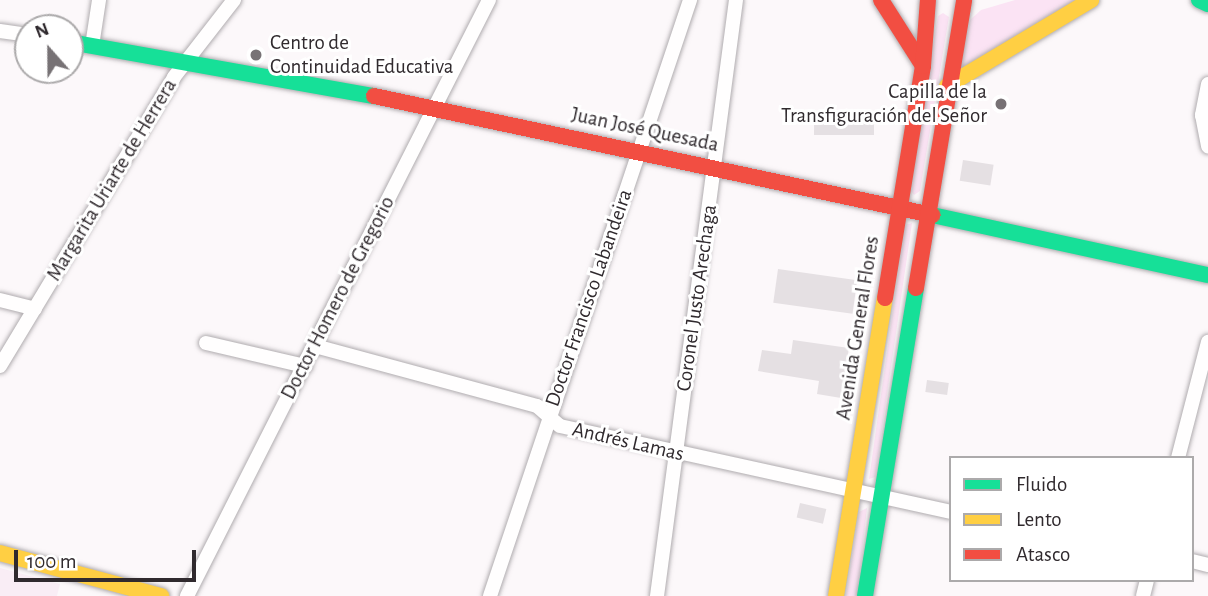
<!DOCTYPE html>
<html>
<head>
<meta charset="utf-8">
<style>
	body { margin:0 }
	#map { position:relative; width:1208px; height:596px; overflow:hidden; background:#fcf8fa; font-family:"Alegreya Sans",sans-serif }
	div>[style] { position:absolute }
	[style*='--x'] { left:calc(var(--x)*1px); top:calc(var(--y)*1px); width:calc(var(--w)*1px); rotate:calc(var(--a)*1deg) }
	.built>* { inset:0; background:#f9edf5 }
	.green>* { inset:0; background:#fbe3f4 }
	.building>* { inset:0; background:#e5e0e3; transform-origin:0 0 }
	.roads { filter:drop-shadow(0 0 2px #b0acaf) drop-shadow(0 0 2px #b0acaf) }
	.street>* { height:14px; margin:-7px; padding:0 7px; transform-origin:7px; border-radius:7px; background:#fffefe }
	.fast>* { height:16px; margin:-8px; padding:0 8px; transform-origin:8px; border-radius:8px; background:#16e098 }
	.slow>* { height:16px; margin:-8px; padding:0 8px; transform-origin:8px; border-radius:8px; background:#ffcf43 }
	.jam>* { height:16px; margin:-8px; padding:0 8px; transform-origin:8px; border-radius:8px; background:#f24e42 }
	.dots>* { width:19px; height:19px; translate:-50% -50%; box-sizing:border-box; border:4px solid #fff; border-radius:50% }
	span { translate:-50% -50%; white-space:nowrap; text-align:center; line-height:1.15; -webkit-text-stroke:6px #fff; paint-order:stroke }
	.poi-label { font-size:21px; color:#302a2e }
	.left { translate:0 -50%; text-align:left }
	.right { translate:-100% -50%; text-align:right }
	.street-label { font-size:21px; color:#302a2e }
	.legend { position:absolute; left:949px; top:456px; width:245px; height:126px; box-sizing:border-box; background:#fff; border:2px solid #acaaab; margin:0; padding:9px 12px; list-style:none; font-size:21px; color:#302a2e }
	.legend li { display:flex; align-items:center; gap:14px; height:35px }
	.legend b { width:35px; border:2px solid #acaaab }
	.north { position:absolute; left:14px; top:14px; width:70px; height:70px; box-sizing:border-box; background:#fff; border:2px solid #acaaab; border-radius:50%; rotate:339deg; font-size:19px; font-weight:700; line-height:28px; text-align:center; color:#302a2e }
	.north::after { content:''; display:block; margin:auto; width:24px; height:32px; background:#777275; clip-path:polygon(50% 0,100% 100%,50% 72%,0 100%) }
	.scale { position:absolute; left:14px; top:550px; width:182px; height:32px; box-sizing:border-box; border:4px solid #302a2e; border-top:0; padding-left:9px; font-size:21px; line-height:24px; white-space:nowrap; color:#302a2e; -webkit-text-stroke:5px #fff; paint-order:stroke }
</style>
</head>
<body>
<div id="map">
	<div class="built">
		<div style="clip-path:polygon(0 568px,60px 584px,57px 596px,0 596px)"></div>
	</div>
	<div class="green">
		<div style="clip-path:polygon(1015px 0,1080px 0,965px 72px,960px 64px,970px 20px,981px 10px)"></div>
		<div style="clip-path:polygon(943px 13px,949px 17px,920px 191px,914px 195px,909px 188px,938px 16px)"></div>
		<div style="clip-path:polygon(912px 223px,875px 477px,869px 479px,905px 225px)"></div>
		<div style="clip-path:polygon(867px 508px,857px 596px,846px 596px,859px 512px)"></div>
	</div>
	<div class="building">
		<div style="left:874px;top:117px;width:18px;height:60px;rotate:90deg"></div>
		<div style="left:963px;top:160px;width:31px;height:21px;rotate:9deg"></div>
		<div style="left:778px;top:269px;width:80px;height:34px;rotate:8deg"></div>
		<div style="clip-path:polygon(793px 340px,849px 348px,841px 398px,817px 394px,819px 381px,758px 371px,762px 350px,791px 354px)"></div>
		<div style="left:927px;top:380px;width:22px;height:12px;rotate:8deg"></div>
		<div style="left:800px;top:503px;width:27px;height:15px;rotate:13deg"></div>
	</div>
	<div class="roads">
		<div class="street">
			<div style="--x:0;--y:31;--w:28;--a:8"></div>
			<div style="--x:92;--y:46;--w:47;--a:-81.3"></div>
			<div style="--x:1208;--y:84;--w:32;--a:101"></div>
			<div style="--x:1202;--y:115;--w:32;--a:79"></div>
			<div style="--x:0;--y:300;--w:36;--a:14"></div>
			<div style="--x:206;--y:343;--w:102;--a:13.1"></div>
			<div style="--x:315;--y:346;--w:230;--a:15.1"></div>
			<div style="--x:537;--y:406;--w:30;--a:41"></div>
			<div style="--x:560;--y:426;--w:400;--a:12.4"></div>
			<div style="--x:0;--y:366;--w:337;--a:-58.9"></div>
			<div style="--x:174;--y:77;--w:98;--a:-52.1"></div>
			<div style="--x:1178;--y:458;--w:120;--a:-75.5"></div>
			<div style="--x:1192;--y:561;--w:16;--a:14"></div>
			<div style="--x:187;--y:596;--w:668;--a:-63.13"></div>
			<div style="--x:490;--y:596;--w:629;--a:-71.45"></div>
			<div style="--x:657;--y:596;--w:601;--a:-82.45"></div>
			<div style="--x:1143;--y:596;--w:16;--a:-76"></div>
		</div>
		<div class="fast">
			<div style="--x:1199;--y:0;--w:10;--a:24"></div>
			<div style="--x:70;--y:42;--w:309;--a:10.1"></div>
			<div style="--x:932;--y:215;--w:282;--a:12.3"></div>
			<div style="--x:865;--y:596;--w:312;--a:-80.6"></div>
		</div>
		<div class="slow">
			<div style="--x:947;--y:86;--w:168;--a:-30.8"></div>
			<div style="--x:0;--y:553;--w:167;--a:15"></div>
			<div style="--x:836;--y:596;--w:302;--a:-80.7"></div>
		</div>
		<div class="jam">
			<div style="--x:881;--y:0;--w:78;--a:57.5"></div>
			<div style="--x:374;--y:96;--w:571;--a:12.04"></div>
			<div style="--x:916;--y:288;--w:292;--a:-80.5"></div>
			<div style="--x:885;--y:298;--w:235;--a:-80.7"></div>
			<div style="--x:923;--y:66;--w:66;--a:-85.7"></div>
		</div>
	</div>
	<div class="dots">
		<div style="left:256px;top:55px;background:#777275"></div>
		<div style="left:1001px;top:104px;background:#777275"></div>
	</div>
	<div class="poi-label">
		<span class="left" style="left:270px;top:55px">Centro de<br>Continuidad Educativa</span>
		<span class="right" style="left:987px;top:104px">Capilla de la<br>Transfiguración del Señor</span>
	</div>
	<div class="street-label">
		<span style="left:645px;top:130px;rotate:12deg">Juan José Quesada</span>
		<span style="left:112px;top:180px;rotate:-59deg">Margarita Uriarte de Herrera</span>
		<span style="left:338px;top:298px;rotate:-63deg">Doctor Homero de Gregorio</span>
		<span style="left:589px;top:298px;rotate:-71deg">Doctor Francisco Labandeira</span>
		<span style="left:697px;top:298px;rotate:-82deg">Coronel Justo Arechaga</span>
		<span style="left:858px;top:328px;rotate:-81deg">Avenida General Flores</span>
		<span style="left:628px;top:442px;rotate:13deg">Andrés Lamas</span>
	</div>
	<ul class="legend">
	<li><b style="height:9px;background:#16e098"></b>Fluido</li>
	<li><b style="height:9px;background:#ffcf43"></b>Lento</li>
	<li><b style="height:9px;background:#f24e42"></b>Atasco</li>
	</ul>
	<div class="north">N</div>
	<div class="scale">100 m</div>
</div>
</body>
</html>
